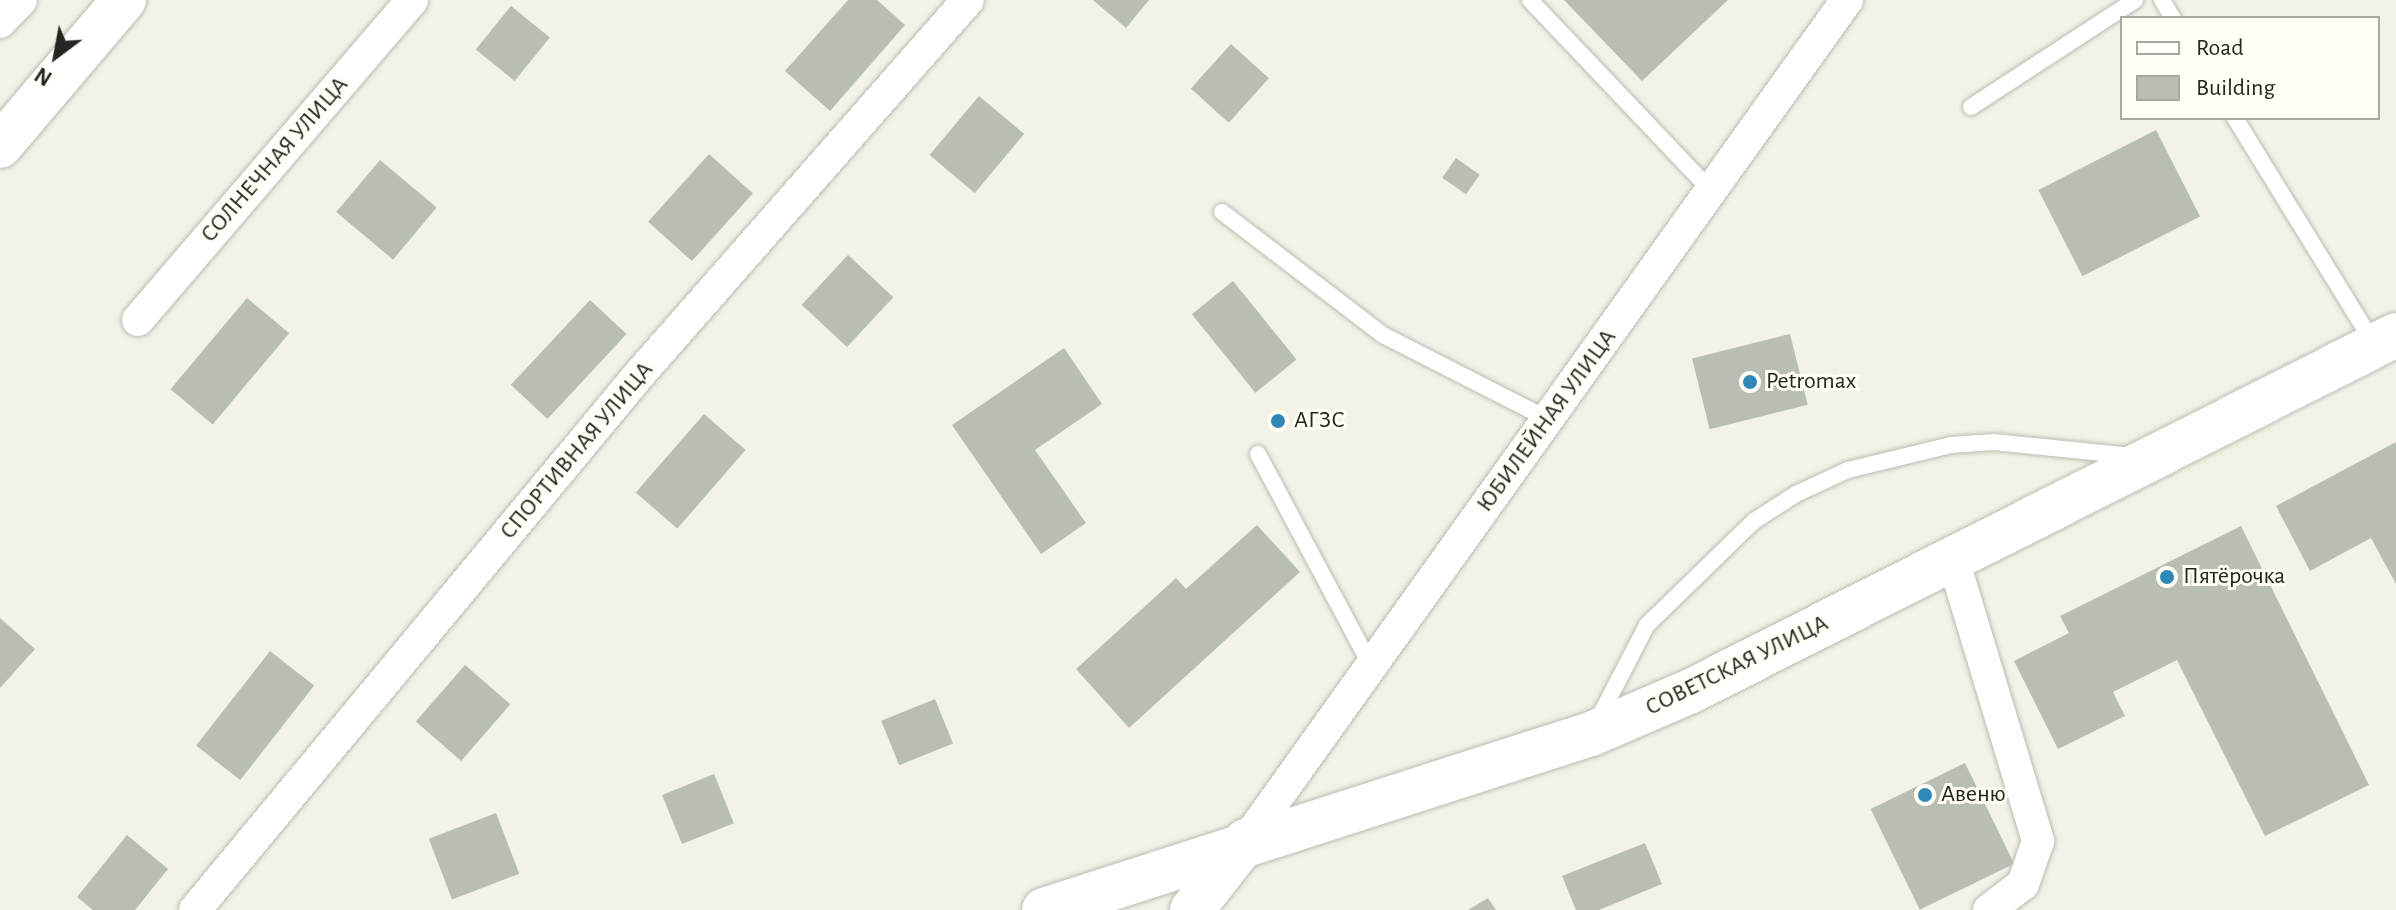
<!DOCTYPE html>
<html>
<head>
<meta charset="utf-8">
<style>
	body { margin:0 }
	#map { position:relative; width:2396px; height:910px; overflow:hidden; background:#f2f2e7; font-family:"Alegreya Sans",sans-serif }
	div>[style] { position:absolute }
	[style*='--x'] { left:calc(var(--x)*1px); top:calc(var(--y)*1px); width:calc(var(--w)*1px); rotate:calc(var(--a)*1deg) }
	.building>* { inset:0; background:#b8beb4; transform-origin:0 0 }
	.roads { filter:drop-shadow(0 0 2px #bcbcb2) drop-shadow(0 0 2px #bcbcb2) }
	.lane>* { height:16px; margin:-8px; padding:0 8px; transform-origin:8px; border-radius:8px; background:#fff }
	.street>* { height:32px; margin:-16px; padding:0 16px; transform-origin:16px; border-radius:16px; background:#fff }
	.secondary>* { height:44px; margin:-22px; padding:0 22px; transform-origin:22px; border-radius:22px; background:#fff }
	.primary>* { height:44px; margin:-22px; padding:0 22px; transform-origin:22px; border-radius:22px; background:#fff }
	.highway>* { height:44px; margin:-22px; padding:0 22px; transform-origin:22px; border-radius:22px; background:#fff }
	.dots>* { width:22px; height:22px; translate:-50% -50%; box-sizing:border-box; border:4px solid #fffff6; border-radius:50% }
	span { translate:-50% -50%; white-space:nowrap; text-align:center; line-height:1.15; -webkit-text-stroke:6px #fffff6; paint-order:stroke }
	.street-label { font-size:24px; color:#252521 }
	.poi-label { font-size:24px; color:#252521 }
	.left { translate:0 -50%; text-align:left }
	.legend { position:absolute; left:2120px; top:16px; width:260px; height:104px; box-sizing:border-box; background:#fffff6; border:2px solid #a8a8a1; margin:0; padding:10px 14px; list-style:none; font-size:24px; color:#252521 }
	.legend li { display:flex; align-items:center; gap:16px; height:40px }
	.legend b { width:40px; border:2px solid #a8a8a1 }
	.north { position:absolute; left:16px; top:16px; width:80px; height:80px; -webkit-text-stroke:6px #fffff6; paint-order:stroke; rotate:212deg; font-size:22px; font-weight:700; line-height:32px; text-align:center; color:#252521 }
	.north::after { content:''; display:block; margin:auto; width:28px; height:36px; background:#252521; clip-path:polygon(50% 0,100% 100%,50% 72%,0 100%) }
</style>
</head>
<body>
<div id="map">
	<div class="building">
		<div style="clip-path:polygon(848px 0,877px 0,905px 25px,830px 111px,785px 71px)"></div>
		<div style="clip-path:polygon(1093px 0,1149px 0,1126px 28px)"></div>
		<div style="clip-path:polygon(1564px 0,1728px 0,1642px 81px)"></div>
		<div style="left:511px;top:6px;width:50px;height:56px;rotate:39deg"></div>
		<div style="left:1231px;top:44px;width:51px;height:60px;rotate:42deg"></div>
		<div style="left:979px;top:96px;width:59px;height:77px;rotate:40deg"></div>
		<div style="left:2156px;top:130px;width:97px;height:132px;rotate:63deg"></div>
		<div style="left:709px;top:154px;width:59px;height:91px;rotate:42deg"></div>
		<div style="left:1456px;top:158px;width:29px;height:24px;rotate:35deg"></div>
		<div style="left:380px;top:160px;width:74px;height:68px;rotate:40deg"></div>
		<div style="left:848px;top:255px;width:62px;height:68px;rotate:43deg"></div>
		<div style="left:1233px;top:281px;width:101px;height:53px;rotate:51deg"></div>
		<div style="left:247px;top:298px;width:55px;height:119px;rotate:40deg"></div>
		<div style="left:590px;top:300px;width:50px;height:116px;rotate:43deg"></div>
		<div style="left:1790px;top:334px;width:73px;height:101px;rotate:76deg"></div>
		<div style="clip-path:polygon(1064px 348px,1102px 404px,1035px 450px,1086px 523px,1041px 554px,952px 425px)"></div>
		<div style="left:704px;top:414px;width:55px;height:104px;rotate:41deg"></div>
		<div style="clip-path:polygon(2396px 442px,2396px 584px,2371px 538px,2310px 571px,2276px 506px)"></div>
		<div style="clip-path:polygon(1257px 525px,1300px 572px,1129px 728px,1076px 669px,1176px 578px,1186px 589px)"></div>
		<div style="clip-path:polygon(2241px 526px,2369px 785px,2265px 836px,2177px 660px,2113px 692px,2125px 716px,2058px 749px,2014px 661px,2069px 633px,2060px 616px)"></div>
		<div style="clip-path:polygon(0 618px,35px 649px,0 688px)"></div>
		<div style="left:270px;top:651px;width:56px;height:120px;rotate:38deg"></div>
		<div style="left:465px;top:665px;width:60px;height:75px;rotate:41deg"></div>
		<div style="left:935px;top:699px;width:48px;height:58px;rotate:68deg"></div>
		<div style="left:1965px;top:763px;width:112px;height:105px;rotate:64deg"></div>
		<div style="left:714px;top:774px;width:53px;height:56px;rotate:68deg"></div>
		<div style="left:496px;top:813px;width:65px;height:72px;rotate:69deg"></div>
		<div style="clip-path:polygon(127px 835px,168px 869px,135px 910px,93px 910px,77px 897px)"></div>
		<div style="clip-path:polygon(1645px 843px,1662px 884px,1599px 910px,1576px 910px,1562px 876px)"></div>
		<div style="clip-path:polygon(1488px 898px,1496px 910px,1468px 910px)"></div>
	</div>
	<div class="roads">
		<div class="lane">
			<div style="--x:1530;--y:0;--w:263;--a:46.5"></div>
			<div style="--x:2162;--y:0;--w:21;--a:59"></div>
			<div style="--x:1971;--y:107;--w:196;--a:-33.1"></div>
			<div style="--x:2235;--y:118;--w:265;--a:58.4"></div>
			<div style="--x:1222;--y:212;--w:203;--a:37.4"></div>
			<div style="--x:1383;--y:335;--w:185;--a:27"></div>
			<div style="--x:1258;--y:454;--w:240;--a:61.9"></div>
			<div style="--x:1595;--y:725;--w:113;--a:-62.5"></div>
			<div style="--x:1647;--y:625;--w:149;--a:-44.2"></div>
			<div style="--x:1754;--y:521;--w:50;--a:-32.7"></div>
			<div style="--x:1796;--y:494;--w:57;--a:-24.8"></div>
			<div style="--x:1848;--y:470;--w:106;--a:-13.6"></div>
			<div style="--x:1951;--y:445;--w:43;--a:-4"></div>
			<div style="--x:1994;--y:442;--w:139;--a:5.8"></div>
		</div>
		<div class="street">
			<div style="--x:0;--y:22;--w:30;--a:-46"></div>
			<div style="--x:138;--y:320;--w:421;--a:-49.4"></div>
			<div style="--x:1953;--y:559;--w:295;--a:73.2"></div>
			<div style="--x:2038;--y:841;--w:46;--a:109.2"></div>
			<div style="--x:2023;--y:884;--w:43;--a:142.6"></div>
			<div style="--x:1246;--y:841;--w:1034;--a:-54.45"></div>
			<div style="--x:195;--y:910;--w:694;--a:-50.32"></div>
			<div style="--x:638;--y:376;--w:500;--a:-48.73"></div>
		</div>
		<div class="secondary">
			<div style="--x:1192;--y:910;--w:88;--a:-52"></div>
		</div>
		<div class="primary">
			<div style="--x:1044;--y:910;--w:575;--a:-17.84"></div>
			<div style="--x:1591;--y:734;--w:109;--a:-23.3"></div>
			<div style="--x:1691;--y:691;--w:790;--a:-26.79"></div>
		</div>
		<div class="highway">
			<div style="--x:0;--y:146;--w:192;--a:-49.7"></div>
		</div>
	</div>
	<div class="dots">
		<div style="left:1750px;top:382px;background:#3088b7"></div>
		<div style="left:1278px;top:421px;background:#3088b7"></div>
		<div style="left:2167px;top:577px;background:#3088b7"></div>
		<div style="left:1925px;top:795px;background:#3088b7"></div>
	</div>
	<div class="street-label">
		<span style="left:275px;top:160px;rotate:-49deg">СОЛНЕЧНАЯ УЛИЦА</span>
		<span style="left:1547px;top:421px;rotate:-54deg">ЮБИЛЕЙНАЯ УЛИЦА</span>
		<span style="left:577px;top:451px;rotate:-50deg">СПОРТИВНАЯ УЛИЦА</span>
		<span style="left:1737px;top:666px;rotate:-26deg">СОВЕТСКАЯ УЛИЦА</span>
	</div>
	<div class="poi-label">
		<span class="left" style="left:1766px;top:382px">Petromax</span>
		<span class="left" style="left:1294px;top:421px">АГЗС</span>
		<span class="left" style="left:2183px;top:577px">Пятёрочка</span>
		<span class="left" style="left:1941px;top:795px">Авеню</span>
	</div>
	<ul class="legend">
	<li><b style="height:10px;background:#fff"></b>Road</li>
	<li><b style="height:22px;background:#b8beb4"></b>Building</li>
	</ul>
	<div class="north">N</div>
</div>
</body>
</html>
